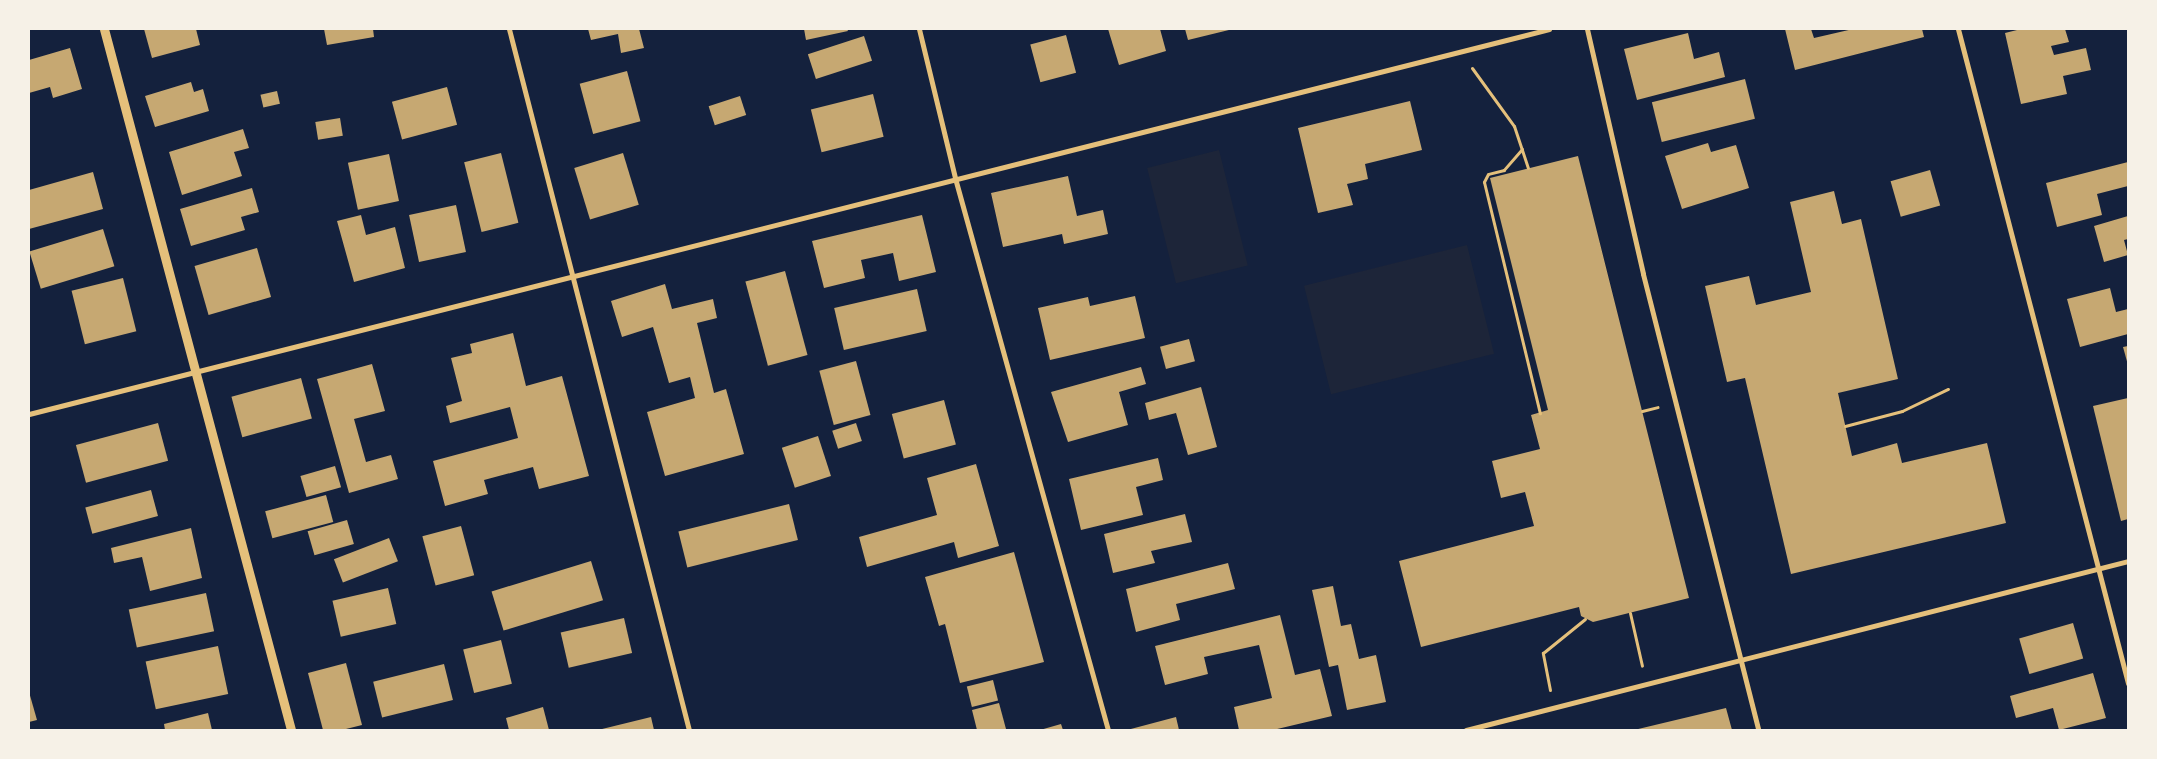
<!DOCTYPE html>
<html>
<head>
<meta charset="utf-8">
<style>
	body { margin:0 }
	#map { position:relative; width:2157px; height:759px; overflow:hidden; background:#14213d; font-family:Montserrat,sans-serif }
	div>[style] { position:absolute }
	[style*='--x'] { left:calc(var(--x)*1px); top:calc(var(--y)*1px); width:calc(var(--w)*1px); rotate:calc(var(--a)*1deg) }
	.green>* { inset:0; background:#1d2539; transform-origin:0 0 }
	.building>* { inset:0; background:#c6a872; transform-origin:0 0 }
	.path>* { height:3px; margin:-1.5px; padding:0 1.5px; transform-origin:1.5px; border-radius:1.5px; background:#e5c07b }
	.minor>* { height:5px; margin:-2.5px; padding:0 2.5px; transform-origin:2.5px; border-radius:2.5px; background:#e5c07b }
	.tertiary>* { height:9px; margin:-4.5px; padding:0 4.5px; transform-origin:4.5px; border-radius:4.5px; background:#e5c07b }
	span { translate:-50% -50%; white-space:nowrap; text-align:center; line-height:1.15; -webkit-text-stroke:4.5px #f6f1e7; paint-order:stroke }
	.frame { position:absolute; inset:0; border:30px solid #f6f1e7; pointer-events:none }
</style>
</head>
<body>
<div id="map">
	<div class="green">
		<div style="left:1219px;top:150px;width:119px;height:74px;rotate:76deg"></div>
		<div style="left:1467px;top:245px;width:112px;height:168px;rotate:76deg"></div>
	</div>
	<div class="building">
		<div style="clip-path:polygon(144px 29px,196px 29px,200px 45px,152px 58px)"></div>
		<div style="clip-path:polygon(324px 29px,373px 29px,374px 37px,327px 45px)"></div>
		<div style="clip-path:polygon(588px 29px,639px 29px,644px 48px,621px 53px,618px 34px,591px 40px)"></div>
		<div style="clip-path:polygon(804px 29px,847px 29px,848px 31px,806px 40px)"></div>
		<div style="clip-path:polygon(1108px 29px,1160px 29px,1166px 51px,1119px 65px)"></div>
		<div style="clip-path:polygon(1185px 29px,1233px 29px,1188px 40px)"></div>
		<div style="clip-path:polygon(1785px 29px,1811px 29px,1814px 38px,1853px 29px,1922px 29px,1924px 37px,1795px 70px)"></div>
		<div style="clip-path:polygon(2021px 29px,2065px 29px,2069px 42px,2051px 46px,2054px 55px,2086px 48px,2091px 70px,2063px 76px,2067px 94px,2021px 104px,2005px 33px)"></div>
		<div style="clip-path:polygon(1688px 33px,1694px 59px,1719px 52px,1725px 77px,1637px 100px,1624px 49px)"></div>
		<div style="left:1066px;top:35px;width:39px;height:37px;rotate:75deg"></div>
		<div style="left:864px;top:36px;width:26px;height:59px;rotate:72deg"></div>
		<div style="clip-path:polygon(70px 48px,82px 89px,53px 98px,50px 87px,29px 93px,29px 60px)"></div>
		<div style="left:627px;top:71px;width:52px;height:49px;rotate:75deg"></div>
		<div style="left:1745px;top:79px;width:41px;height:96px;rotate:76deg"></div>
		<div style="clip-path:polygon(191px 82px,194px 92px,203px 89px,209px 111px,155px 127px,145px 96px)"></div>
		<div style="left:447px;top:87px;width:39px;height:57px;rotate:75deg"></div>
		<div style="left:277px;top:91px;width:13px;height:17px;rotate:77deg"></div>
		<div style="left:873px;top:94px;width:44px;height:64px;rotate:76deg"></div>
		<div style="left:740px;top:96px;width:20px;height:33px;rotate:72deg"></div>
		<div style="clip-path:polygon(1410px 101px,1422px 150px,1365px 164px,1368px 179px,1347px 184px,1353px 205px,1318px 213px,1298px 128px)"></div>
		<div style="left:340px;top:118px;width:18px;height:25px;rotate:81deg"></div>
		<div style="clip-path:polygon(243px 129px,249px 148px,234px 152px,242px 176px,182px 195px,169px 152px)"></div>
		<div style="clip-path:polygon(1708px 143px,1711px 152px,1736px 145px,1749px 188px,1682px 209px,1665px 156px)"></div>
		<div style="left:501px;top:153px;width:72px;height:38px;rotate:76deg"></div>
		<div style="left:623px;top:153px;width:54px;height:51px;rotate:73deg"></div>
		<div style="left:389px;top:154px;width:48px;height:42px;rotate:78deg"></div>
		<div style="clip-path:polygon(1578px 156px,1689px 598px,1593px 622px,1581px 616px,1579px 607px,1421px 647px,1399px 561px,1534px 526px,1525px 492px,1501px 498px,1492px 461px,1540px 449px,1531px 415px,1548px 410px,1490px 178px)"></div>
		<div style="clip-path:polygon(2128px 162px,2128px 186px,2097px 194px,2102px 215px,2057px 227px,2046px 183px)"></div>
		<div style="left:1930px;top:170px;width:37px;height:41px;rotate:74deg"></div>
		<div style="clip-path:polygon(93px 172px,103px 209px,29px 229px,29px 190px)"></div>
		<div style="clip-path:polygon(1068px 176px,1077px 216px,1103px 210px,1108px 234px,1064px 244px,1062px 234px,1003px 247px,991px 193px)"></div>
		<div style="clip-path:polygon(252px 188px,259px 212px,241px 217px,245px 230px,191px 246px,180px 209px)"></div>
		<div style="clip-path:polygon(1834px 191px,1842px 224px,1861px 219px,1898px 379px,1838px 393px,1852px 456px,1897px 443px,1902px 463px,1987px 443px,2006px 523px,1791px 574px,1745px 378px,1727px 382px,1705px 286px,1749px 276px,1756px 305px,1811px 292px,1790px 202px)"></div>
		<div style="left:456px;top:205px;width:48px;height:48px;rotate:78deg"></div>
		<div style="clip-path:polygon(361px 215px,366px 235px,395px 227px,405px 268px,354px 282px,337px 221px)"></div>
		<div style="clip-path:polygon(922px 215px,936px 272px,899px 281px,893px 253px,861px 260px,865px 278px,824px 288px,812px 241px)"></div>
		<div style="clip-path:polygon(2128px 216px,2128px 239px,2124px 240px,2128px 255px,2104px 262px,2094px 226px)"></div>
		<div style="left:103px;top:229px;width:39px;height:77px;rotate:73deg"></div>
		<div style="left:257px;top:248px;width:51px;height:65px;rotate:74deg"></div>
		<div style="left:785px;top:271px;width:87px;height:41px;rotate:75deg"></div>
		<div style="left:123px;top:278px;width:55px;height:53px;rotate:76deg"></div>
		<div style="clip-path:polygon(665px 284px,672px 309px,713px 299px,717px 318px,697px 323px,714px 393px,726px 389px,744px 454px,665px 476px,647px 412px,695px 398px,690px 377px,669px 383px,653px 327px,622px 337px,611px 301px)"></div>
		<div style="clip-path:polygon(2110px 288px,2116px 312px,2128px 309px,2128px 334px,2080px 347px,2067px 299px)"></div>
		<div style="left:917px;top:289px;width:43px;height:85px;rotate:77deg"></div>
		<div style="clip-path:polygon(1135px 296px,1145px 338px,1050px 360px,1038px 308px,1088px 297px,1090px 306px)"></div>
		<div style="clip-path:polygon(513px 333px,526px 386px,562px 376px,589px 476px,539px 489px,533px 467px,484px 480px,488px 494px,445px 506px,433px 461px,518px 438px,510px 407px,450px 423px,446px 406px,462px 401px,451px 358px,472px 353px,470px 344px)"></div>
		<div style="left:1189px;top:339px;width:23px;height:30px;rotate:75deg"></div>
		<div style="clip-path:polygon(2128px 346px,2128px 365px,2123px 347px)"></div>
		<div style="left:856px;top:361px;width:56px;height:38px;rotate:75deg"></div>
		<div style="clip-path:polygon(372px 364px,385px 411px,354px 419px,366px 462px,391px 455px,398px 479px,349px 493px,317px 379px)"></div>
		<div style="clip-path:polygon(1141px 367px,1146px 384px,1119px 392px,1128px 425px,1068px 442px,1051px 392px)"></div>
		<div style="left:301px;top:378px;width:42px;height:72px;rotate:75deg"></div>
		<div style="clip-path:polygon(1201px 387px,1217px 447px,1188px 455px,1176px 413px,1149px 420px,1145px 403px)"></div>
		<div style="clip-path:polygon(2128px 398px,2128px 519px,2121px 521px,2093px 406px)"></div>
		<div style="left:944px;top:400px;width:46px;height:54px;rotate:75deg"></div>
		<div style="left:158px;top:423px;width:39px;height:85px;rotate:75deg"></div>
		<div style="left:856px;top:423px;width:19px;height:25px;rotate:72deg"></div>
		<div style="left:818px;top:436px;width:42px;height:38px;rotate:72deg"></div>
		<div style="clip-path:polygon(1158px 458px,1163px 480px,1136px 487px,1143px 515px,1081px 530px,1069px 479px)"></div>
		<div style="clip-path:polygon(976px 464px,999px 546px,958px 558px,954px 542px,867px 567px,859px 537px,937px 515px,927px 478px)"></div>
		<div style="left:335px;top:466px;width:22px;height:36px;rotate:74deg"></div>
		<div style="left:151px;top:490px;width:27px;height:68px;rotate:75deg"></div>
		<div style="left:326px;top:495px;width:28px;height:63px;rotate:75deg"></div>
		<div style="left:789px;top:504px;width:37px;height:114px;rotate:76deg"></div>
		<div style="clip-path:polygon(1185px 514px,1192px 542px,1151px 551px,1155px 563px,1113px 573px,1104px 534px)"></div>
		<div style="left:347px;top:520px;width:25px;height:41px;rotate:74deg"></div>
		<div style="left:461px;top:526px;width:51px;height:40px;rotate:75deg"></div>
		<div style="clip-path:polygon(191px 528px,202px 578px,150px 591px,142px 557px,114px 563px,111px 548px)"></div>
		<div style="left:389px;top:538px;width:25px;height:59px;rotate:69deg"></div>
		<div style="clip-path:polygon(1014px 552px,1044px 662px,960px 683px,945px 624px,939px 626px,925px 577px)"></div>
		<div style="left:591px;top:561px;width:41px;height:104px;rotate:73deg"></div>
		<div style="clip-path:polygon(1228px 563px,1235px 589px,1176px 604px,1180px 620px,1136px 632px,1126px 589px)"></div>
		<div style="clip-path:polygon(1333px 586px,1341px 626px,1351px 624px,1359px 659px,1376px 655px,1386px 702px,1347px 710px,1338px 665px,1329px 667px,1312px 590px)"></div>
		<div style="left:388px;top:588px;width:37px;height:57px;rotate:77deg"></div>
		<div style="left:206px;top:593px;width:39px;height:79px;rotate:78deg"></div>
		<div style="clip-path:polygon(1280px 615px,1295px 675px,1320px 669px,1332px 716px,1273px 730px,1239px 730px,1234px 707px,1272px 698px,1259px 645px,1204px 657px,1208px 674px,1165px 685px,1155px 646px)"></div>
		<div style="left:624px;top:618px;width:36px;height:65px;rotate:77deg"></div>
		<div style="left:2073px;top:623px;width:37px;height:56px;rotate:74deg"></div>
		<div style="left:501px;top:640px;width:45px;height:39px;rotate:76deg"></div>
		<div style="left:218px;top:646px;width:49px;height:74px;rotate:78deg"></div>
		<div style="clip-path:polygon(346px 663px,362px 725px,342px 730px,323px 730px,308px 673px)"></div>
		<div style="left:444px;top:664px;width:37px;height:73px;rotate:76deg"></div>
		<div style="clip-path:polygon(2093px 673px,2106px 718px,2059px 730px,2053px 708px,2016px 718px,2010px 696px)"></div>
		<div style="left:993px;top:680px;width:21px;height:27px;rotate:76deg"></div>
		<div style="clip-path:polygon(29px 692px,37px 720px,29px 722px)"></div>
		<div style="clip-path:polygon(999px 703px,1006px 729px,977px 730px,972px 710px)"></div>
		<div style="clip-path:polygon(543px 707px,549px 730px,509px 730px,506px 718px)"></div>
		<div style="clip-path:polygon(1726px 708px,1732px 730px,1634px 730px)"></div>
		<div style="clip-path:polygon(208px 713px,212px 730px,165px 730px,164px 724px)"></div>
		<div style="clip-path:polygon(651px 717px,654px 730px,598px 730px)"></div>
		<div style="clip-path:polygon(1176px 717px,1179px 730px,1127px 730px)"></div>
		<div style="clip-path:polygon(1061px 724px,1063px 730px,1040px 730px)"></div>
	</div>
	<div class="path">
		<div style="--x:1472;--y:68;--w:72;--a:54.1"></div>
		<div style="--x:1514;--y:126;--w:44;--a:71.6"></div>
		<div style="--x:1522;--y:149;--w:28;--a:131"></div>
		<div style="--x:1504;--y:170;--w:16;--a:166"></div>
		<div style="--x:1488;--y:174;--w:9;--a:117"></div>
		<div style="--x:1484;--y:182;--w:238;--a:76.4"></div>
		<div style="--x:1642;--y:411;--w:16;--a:-14"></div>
		<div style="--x:1845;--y:426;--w:59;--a:-14.7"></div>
		<div style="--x:1902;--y:411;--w:51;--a:-25.6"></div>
		<div style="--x:1630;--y:613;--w:54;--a:77.2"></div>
		<div style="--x:1550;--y:690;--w:38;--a:-101"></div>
		<div style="--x:1543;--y:653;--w:54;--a:-39"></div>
	</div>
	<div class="minor">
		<div style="--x:509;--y:29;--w:724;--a:75.6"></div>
		<div style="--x:919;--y:29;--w:153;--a:76.4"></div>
		<div style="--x:955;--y:178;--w:573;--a:74.51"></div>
		<div style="--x:1587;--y:29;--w:251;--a:77.1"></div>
		<div style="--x:1643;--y:274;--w:470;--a:75.8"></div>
		<div style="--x:1958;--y:29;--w:676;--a:75.43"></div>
		<div style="--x:29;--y:414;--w:1568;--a:-14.21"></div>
		<div style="--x:1466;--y:730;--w:683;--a:-14.32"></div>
	</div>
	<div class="tertiary">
		<div style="--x:104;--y:29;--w:726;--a:75.06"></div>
	</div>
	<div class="frame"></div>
</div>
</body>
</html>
